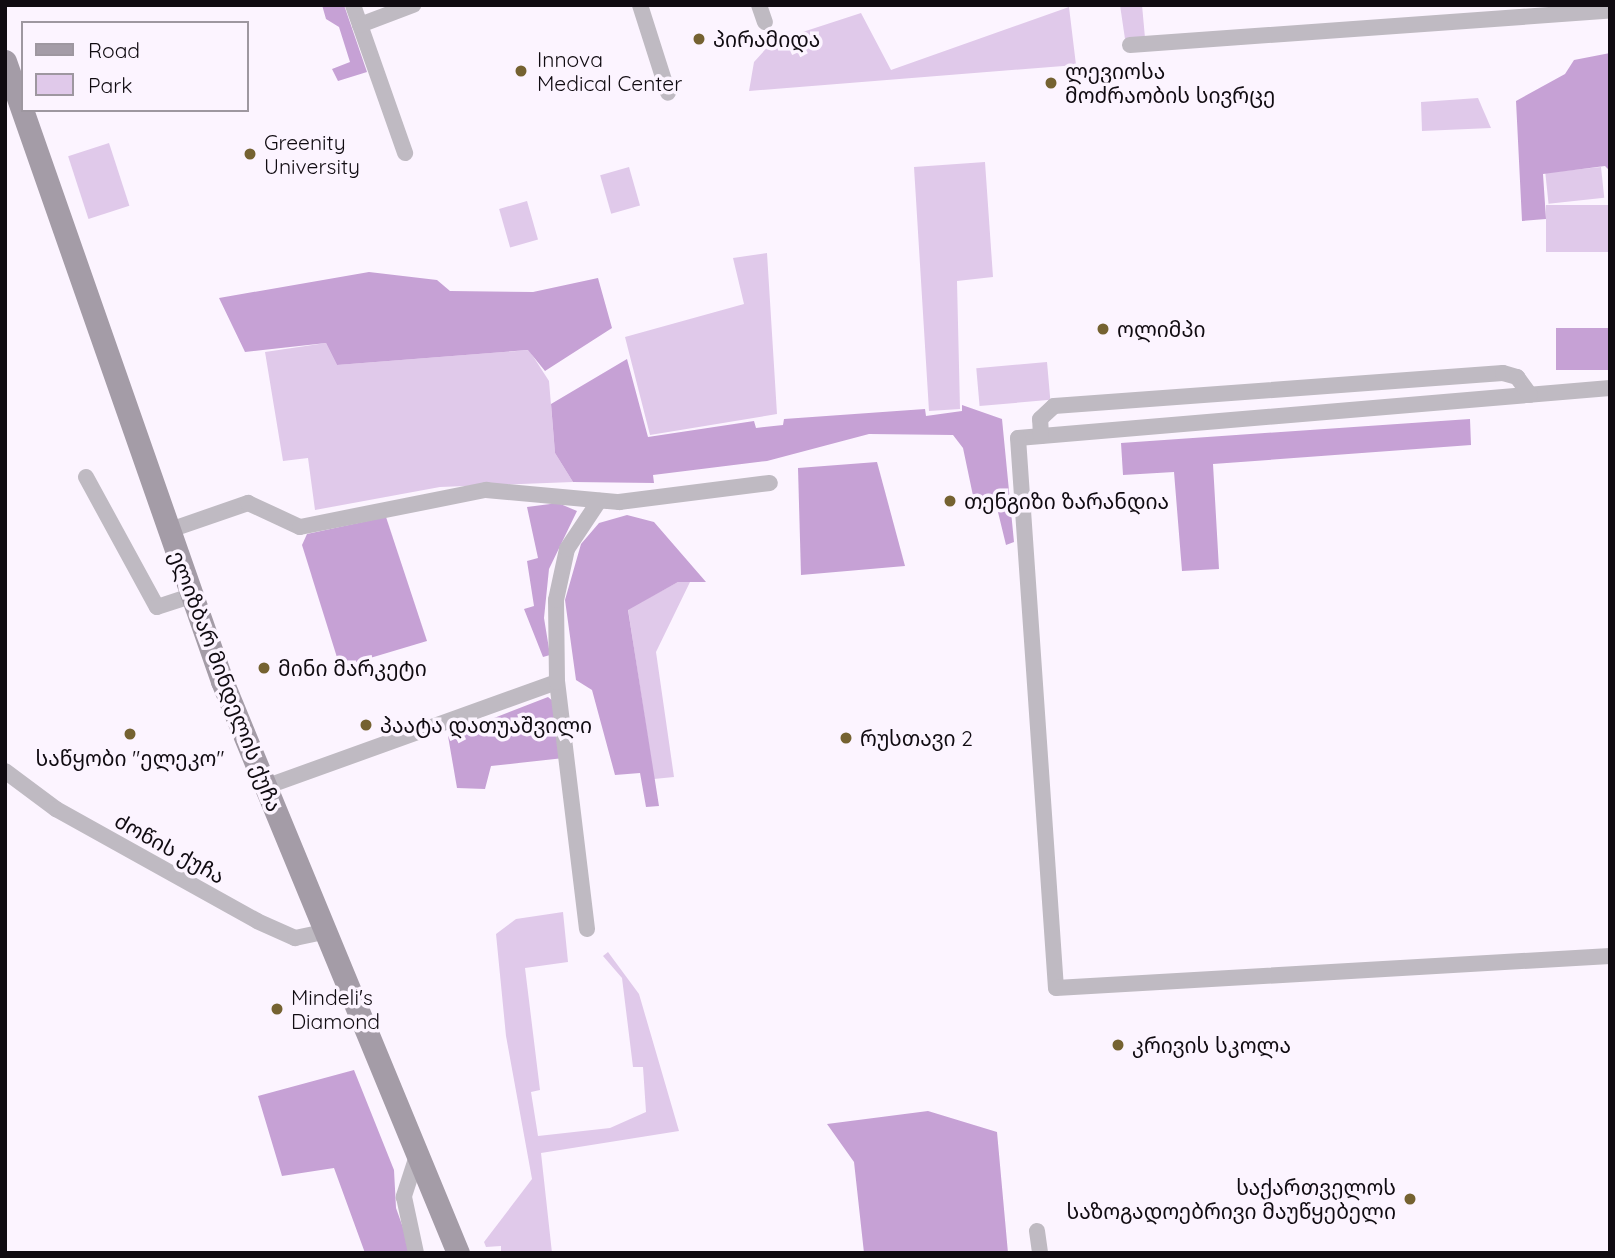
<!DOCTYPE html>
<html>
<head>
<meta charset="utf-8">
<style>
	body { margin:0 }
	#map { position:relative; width:1615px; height:1258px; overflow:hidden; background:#fcf4ff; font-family:Quicksand,"Noto Sans Georgian",sans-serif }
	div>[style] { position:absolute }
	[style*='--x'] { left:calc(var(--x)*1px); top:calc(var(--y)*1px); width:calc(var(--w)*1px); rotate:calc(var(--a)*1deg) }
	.green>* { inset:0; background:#e0c9ea; transform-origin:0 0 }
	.forest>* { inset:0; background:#c6a1d5; transform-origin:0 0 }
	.street>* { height:16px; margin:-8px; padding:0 8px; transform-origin:8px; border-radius:8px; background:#bfbac2 }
	.secondary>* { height:23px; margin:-11.5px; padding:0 11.5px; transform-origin:11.5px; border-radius:11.5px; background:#a49ca7 }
	.dots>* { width:19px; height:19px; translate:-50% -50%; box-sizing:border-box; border:4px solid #fcf4ff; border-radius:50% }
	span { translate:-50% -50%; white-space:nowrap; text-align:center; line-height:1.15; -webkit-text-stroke:7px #fcf4ff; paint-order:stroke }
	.poi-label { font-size:21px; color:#100b11 }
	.left { translate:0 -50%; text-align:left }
	.right { translate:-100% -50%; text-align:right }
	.street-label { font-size:21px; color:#100b11 }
	.frame { position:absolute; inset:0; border:7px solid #100b11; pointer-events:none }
	.legend { position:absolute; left:21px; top:21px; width:228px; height:91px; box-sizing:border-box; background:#fcf4ff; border:2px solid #9e97a0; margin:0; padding:9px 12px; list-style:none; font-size:21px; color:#100b11 }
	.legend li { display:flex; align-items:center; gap:14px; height:35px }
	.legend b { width:35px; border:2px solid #9e97a0 }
</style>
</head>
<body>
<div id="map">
	<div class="green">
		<div style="clip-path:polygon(1120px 5px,1142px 5px,1145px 38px,1125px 39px)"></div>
		<div style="clip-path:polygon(1069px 7px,1076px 65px,749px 91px,754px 62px,772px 42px,861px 13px,891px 70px)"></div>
		<div style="clip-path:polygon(1478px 98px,1491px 128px,1422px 131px,1421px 102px)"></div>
		<div style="left:109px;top:143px;width:66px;height:43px;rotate:72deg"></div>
		<div style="clip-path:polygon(985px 162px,993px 277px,957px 281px,960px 409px,929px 411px,914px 167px)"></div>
		<div style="left:629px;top:167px;width:40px;height:30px;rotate:74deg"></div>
		<div style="left:1601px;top:167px;width:31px;height:56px;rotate:84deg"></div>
		<div style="left:527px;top:201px;width:40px;height:29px;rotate:74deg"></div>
		<div style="left:1610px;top:205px;width:47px;height:64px;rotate:90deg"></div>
		<div style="clip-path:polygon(767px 253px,777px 414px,650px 435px,625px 337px,744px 304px,733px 258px)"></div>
		<div style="clip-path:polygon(326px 343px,337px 365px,529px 350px,549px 381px,555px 453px,573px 482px,440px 487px,315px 510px,308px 458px,283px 461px,265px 352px)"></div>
		<div style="left:1047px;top:362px;width:38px;height:71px;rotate:85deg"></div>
		<div style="clip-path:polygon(678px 582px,690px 582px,656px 652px,674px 777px,654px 779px,628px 609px)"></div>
		<div style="clip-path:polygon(563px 912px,568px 962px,525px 968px,540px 1090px,531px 1092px,538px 1136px,610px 1128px,646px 1112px,643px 1067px,633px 1067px,622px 978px,603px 956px,608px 952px,639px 994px,679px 1131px,541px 1153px,552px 1253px,501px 1253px,501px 1246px,486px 1247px,484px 1242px,532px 1179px,506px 1036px,496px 934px,516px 919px)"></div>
	</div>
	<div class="forest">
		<div style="clip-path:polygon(322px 5px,344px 5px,367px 72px,338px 81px,332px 69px,350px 62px,339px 27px,326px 19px)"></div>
		<div style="clip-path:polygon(1610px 53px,1610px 171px,1605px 166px,1543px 174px,1546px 219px,1522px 221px,1516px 101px,1565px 74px,1574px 60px)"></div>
		<div style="clip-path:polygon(369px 272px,437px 280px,450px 291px,533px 292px,598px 278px,612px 328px,545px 371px,528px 350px,337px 365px,326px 343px,245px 352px,219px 298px)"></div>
		<div style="left:1610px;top:328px;width:42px;height:54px;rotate:90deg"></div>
		<div style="clip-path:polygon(627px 359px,648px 437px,754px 421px,756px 428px,783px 425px,784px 419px,925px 409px,926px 416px,962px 411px,962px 405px,1002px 419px,1014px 542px,1006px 545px,997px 508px,976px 510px,963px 448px,953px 435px,869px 434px,767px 461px,653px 475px,654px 483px,573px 482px,555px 453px,551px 404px)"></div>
		<div style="clip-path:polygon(1470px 419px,1471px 445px,1213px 464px,1219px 569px,1182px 571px,1174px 472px,1123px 475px,1121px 443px)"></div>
		<div style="clip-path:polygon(877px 462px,905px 566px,801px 575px,798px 468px)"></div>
		<div style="clip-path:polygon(558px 503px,577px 511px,549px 569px,544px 618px,550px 655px,543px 657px,524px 609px,534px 606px,527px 561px,538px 558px,527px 507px)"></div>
		<div style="clip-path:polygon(627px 515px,654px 522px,706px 582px,678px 582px,628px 610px,659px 806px,646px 807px,640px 773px,615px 775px,592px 690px,576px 680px,565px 600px,581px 544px,599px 523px)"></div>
		<div style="clip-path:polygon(386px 517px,427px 641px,340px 667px,302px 545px,307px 534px)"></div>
		<div style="clip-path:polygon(548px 697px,559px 706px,564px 758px,491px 766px,485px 789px,457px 788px,448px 736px)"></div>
		<div style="clip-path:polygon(354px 1070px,394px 1170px,396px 1208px,412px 1253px,365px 1253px,334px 1168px,282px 1176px,258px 1096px)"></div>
		<div style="clip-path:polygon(928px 1111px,997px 1132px,1008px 1253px,864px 1253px,854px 1162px,827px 1124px)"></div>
	</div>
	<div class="street">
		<div style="--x:353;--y:5;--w:157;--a:70.6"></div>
		<div style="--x:640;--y:5;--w:92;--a:72.3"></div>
		<div style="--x:759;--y:5;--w:18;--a:71"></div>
		<div style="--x:360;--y:25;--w:57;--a:-20.7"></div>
		<div style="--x:1130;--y:45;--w:481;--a:-4.1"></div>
		<div style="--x:1610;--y:388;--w:594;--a:175.17"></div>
		<div style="--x:1018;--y:438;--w:551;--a:86.05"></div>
		<div style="--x:1056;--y:988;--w:555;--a:-3.31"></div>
		<div style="--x:1041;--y:436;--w:17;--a:-93"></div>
		<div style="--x:1040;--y:419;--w:19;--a:-43"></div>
		<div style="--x:1054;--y:406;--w:450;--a:-4.2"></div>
		<div style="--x:1503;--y:373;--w:15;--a:16"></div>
		<div style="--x:1517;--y:377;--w:22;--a:54"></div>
		<div style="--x:86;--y:477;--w:148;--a:61.4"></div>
		<div style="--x:157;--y:607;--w:35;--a:-18"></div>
		<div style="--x:170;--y:530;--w:83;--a:-19.1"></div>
		<div style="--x:248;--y:503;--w:57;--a:24.8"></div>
		<div style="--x:300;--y:527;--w:190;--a:-11.3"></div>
		<div style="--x:486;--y:490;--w:134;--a:5.2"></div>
		<div style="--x:619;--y:502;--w:152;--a:-7.2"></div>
		<div style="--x:5;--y:771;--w:64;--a:36.7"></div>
		<div style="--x:56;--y:809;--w:230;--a:29.1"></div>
		<div style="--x:257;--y:921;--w:42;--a:24.1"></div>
		<div style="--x:295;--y:938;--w:29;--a:-12"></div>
		<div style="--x:265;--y:787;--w:310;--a:-19.8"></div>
		<div style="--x:587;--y:929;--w:249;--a:-96.9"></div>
		<div style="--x:557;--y:682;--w:82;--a:-90.7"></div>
		<div style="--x:556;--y:600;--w:52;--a:-77.8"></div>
		<div style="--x:567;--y:549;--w:58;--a:-56.3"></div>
		<div style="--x:416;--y:1159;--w:40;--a:108"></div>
		<div style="--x:404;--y:1197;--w:57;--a:77.9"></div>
		<div style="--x:1037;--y:1231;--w:22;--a:82"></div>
	</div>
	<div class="secondary">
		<div style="--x:5;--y:61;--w:657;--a:70.71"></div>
		<div style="--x:222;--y:681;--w:619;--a:67.58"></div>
	</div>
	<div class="dots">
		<div style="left:699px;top:39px;background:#756231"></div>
		<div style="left:521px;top:71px;background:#756231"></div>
		<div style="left:1051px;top:83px;background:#756231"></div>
		<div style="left:250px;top:154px;background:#756231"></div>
		<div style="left:1103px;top:329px;background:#756231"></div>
		<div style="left:950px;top:501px;background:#756231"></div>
		<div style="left:264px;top:668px;background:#756231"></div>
		<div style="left:366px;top:725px;background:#756231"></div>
		<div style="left:130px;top:734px;background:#756231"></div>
		<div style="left:846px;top:738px;background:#756231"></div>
		<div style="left:277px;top:1009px;background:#756231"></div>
		<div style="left:1118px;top:1045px;background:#756231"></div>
		<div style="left:1410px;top:1199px;background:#756231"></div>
	</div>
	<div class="poi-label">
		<span class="left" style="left:713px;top:39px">პირამიდა</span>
		<span class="left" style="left:537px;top:71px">Innova<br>Medical Center</span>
		<span class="left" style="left:1065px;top:83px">ლევიოსა<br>მოძრაობის სივრცე</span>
		<span class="left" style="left:264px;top:154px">Greenity<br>University</span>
		<span class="left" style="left:1117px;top:329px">ოლიმპი</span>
		<span class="left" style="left:964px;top:501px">თენგიზი ზარანდია</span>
		<span class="left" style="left:278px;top:668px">მინი მარკეტი</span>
		<span class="left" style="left:380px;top:725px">პაატა დათუაშვილი</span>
		<span class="left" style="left:860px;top:738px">რუსთავი 2</span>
		<span style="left:130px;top:758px">საწყობი "ელეკო"</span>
		<span class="left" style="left:291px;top:1009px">Mindeli's<br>Diamond</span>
		<span class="left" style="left:1132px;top:1045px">კრივის სკოლა</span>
		<span class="right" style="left:1396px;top:1199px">საქართველოს<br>საზოგადოებრივი მაუწყებელი</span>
	</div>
	<div class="street-label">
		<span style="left:226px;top:681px;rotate:69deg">ელიზბარ მინდელის ქუჩა</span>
		<span style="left:170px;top:848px;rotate:29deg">ძოწის ქუჩა</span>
	</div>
	<div class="frame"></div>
	<ul class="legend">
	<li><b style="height:9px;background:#a49ca7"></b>Road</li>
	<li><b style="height:19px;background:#e0c9ea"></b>Park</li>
	</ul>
</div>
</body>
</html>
